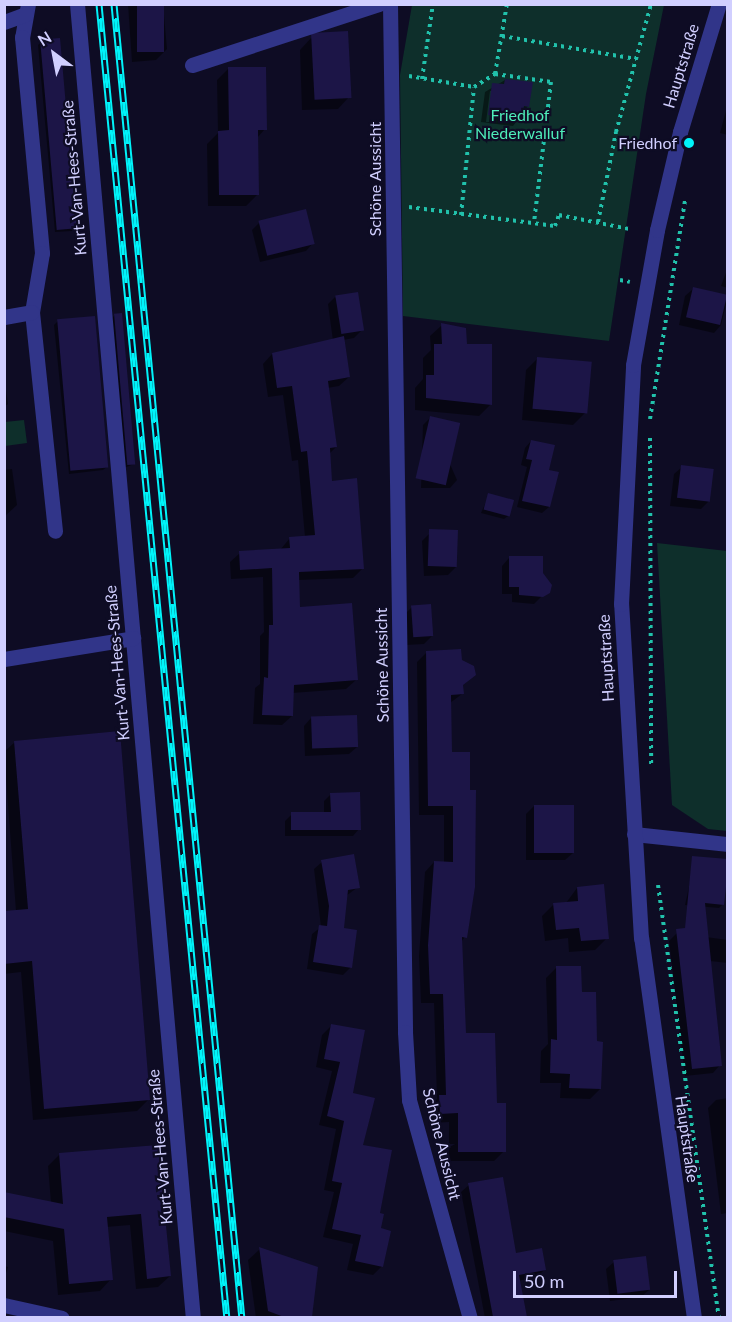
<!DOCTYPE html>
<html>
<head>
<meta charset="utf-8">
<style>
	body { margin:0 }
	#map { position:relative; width:732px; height:1322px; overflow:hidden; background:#0e0c24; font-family:Lato,sans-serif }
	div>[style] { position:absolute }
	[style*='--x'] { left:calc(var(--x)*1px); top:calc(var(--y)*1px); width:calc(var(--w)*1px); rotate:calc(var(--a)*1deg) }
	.green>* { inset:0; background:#0e2f2b }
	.shadow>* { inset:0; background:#0007 }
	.building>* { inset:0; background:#1c1547; transform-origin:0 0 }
	.path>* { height:4px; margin-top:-2px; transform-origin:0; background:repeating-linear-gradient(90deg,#21c1ab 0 3px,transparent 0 7.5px) }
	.minor>* { height:15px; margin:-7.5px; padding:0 7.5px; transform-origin:7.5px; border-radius:7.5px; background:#313589 }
	.rail>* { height:7px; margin-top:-3.5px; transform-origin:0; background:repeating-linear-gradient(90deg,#0e0c24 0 14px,#00f4fa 0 28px); box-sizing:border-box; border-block:2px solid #00f4fa }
	.dots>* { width:16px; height:16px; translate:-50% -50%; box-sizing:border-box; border:3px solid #0e0c24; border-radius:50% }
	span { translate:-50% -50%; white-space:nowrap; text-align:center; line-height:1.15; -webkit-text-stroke:4.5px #0e0c24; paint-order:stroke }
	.street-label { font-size:16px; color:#d1cfff }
	.park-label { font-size:16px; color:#4eecb9 }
	.poi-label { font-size:16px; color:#d1cfff }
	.right { translate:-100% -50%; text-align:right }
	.frame { position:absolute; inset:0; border:6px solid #d1cfff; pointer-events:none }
	.north { position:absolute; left:24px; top:24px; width:60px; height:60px; -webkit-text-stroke:4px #0e0c24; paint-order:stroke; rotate:328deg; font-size:16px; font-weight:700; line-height:24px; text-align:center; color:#d1cfff }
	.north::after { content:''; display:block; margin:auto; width:21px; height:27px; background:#d1cfff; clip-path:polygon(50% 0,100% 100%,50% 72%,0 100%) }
	.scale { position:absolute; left:513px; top:1271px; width:164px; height:27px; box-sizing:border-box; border:3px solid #d1cfff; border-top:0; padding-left:8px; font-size:18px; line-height:21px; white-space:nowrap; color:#d1cfff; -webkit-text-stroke:4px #0e0c24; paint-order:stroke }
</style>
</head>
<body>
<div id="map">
	<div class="green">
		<div style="clip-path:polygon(412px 5px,664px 5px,646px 94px,609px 341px,403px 316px,400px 75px)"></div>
		<div style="clip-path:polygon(24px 420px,27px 443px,5px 446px,5px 422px)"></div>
		<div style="clip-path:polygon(657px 543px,727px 551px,727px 831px,708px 829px,672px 805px)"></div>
	</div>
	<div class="shadow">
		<div style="clip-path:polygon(128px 4px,163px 4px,167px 49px,156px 60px,132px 62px)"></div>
		<div style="clip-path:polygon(311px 38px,349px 97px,338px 109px,302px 110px,300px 50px)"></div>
		<div style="clip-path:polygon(41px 42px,75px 227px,72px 231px,55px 232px,38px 45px)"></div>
		<div style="clip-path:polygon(228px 69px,265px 129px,257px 138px,258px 194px,246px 206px,208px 206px,207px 144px,218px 133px,217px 80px)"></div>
		<div style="clip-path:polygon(evenodd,505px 80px,528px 106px,513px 126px,481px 122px,485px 92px,505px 80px,490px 91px,493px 91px,489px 122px,486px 122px,490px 91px)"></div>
		<div style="clip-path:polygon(728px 103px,728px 135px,720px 133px)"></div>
		<div style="clip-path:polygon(305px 211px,313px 243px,306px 251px,260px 262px,252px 230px,259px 223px)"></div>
		<div style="clip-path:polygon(728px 267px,728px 288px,721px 286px)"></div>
		<div style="clip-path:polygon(693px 289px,728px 297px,721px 325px,714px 333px,679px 325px,685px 296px)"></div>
		<div style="clip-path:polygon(335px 297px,362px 330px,354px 338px,343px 340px,349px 377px,339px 386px,327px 388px,336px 447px,329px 454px,331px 483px,363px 568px,353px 578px,298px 580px,298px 608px,356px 680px,346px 689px,292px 693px,292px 716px,282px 725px,253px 724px,255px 688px,260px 684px,260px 636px,264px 632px,263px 577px,231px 579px,230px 562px,240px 553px,280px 550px,290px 538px,305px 537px,298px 460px,292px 461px,283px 395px,268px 397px,263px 364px,272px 354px,333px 341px,328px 304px)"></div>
		<div style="clip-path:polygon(115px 315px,134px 464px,124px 468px,111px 319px)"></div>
		<div style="clip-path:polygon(58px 321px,107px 467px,103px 470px,69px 474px,54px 325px)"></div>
		<div style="clip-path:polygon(442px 325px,465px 346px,491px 404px,479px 416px,415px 410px,415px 388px,423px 379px,423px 358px,431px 350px,430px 336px)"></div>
		<div style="clip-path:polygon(538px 358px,585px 413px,573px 425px,522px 420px,526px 370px)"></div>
		<div style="clip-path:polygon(4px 377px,8px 404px,4px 407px)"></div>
		<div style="clip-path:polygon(430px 418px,457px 480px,450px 488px,421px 488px,423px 425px)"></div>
		<div style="clip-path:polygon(531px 441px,547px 471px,549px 507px,542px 513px,517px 507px,527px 467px,521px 465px,525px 448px)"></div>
		<div style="clip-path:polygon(682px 467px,709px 501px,701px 509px,670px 506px,674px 474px)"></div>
		<div style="clip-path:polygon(12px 469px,17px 505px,4px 517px,4px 470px)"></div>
		<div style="clip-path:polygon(489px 495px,508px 516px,504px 519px,481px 513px)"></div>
		<div style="clip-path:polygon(430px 533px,456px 567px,448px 575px,424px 576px,422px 541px)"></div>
		<div style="clip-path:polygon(509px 558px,542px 596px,534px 604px,512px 602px,512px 594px,502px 594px,502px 566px)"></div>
		<div style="clip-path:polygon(412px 607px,432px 636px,424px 644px,406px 645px,404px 615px)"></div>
		<div style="clip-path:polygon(427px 652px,462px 686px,462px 694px,450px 703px,450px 754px,465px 937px,461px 942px,464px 1035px,495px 1105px,504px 1151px,494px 1161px,449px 1161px,449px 1122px,431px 1123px,430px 1106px,437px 1099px,434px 1003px,421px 1003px,419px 956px,425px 872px,434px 862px,444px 863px,444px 815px,419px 815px,417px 662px)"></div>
		<div style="clip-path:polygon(311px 718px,357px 747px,349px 754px,305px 756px,304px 726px)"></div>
		<div style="clip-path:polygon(15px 742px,149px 1099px,137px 1111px,33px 1120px,21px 972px,4px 974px,4px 912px,16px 911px,4px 752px)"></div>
		<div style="clip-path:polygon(331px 794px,359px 829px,353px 836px,285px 836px,285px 821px,292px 814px,324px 814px,324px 801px)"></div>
		<div style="clip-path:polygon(534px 806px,573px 853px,565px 860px,526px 860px,526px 814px)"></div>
		<div style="clip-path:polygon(322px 862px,358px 887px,346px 896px,343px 929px,351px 967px,343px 975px,307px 969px,312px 934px,321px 927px,314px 869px)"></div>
		<div style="clip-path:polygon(691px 878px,723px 904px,719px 908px,685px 905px)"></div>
		<div style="clip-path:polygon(577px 888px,607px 938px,595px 950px,569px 952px,568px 938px,545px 941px,542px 916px,554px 904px,566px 903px)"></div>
		<div style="clip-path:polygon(677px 933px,728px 940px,728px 963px,710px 961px,720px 1065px,713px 1073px,685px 1076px,669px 941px)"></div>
		<div style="clip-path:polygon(556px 968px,580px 994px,596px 1043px,600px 1089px,590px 1099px,560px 1098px,561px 1083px,540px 1083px,541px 1051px,548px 1044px,546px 978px)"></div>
		<div style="clip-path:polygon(331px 1026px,378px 1214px,382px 1266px,373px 1275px,347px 1270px,353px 1244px,323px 1237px,334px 1192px,324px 1190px,336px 1129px,319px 1125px,332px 1071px,316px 1067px,322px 1035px)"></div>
		<div style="clip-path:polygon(728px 1098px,728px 1213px,721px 1214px,708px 1108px,716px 1100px)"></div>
		<div style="clip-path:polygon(156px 1147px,170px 1276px,158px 1287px,136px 1289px,130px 1225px,106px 1227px,111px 1279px,100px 1291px,58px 1295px,53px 1241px,4px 1231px,4px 1194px,51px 1203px,48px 1166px,59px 1155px)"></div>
		<div style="clip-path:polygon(469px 1185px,514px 1255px,544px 1270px,537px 1277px,518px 1281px,524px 1318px,485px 1318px,461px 1192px)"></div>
		<div style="clip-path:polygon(260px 1249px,316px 1268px,310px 1318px,256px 1318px,248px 1260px)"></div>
		<div style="clip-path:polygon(614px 1262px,649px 1290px,641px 1297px,610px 1301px,606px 1269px)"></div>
		<div style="clip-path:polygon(4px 1266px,8px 1267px,4px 1279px)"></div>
	</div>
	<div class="building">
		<div style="left:137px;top:4px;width:27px;height:48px"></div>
		<div style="left:348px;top:31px;width:67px;height:37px;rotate:87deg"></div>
		<div style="left:60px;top:38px;width:191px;height:20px;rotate:85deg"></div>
		<div style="clip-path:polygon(228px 67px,266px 67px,267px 130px,258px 130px,259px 195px,219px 195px,218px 131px,229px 130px)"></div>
		<div style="clip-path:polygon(505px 79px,533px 82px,529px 107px,524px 106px,522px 119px,488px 115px,492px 83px,504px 84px)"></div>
		<div style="left:306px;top:209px;width:36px;height:49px;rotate:76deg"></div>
		<div style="left:693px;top:287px;width:35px;height:31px;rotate:13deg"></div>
		<div style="left:358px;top:292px;width:39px;height:23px;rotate:81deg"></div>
		<div style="left:122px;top:313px;width:152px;height:8px;rotate:85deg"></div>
		<div style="left:95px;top:316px;width:152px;height:38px;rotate:85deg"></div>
		<div style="clip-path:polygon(441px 323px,466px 328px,467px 344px,492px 344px,492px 405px,426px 398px,426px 375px,434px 375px,434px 344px,442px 344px)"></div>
		<div style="clip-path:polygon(344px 336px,350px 377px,328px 381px,337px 447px,330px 448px,332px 481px,357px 478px,364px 569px,299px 572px,300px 607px,352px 603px,358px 680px,294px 685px,293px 716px,262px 715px,264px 677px,268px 678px,269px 625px,273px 625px,272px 568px,240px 570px,239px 551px,290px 548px,289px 537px,315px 535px,307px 451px,301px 452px,292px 386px,277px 388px,272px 353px)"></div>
		<div style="left:537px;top:357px;width:55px;height:52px;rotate:5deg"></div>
		<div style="left:430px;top:416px;width:31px;height:64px;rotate:13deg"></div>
		<div style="clip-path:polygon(531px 440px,555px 445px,549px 470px,559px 472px,550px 507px,522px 501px,532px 460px,526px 459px)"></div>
		<div style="left:681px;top:465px;width:33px;height:33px;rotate:7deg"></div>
		<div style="left:488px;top:493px;width:27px;height:17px;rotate:15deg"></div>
		<div style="left:458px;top:530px;width:37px;height:29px;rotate:92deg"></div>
		<div style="clip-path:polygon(509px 556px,543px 556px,543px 573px,552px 585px,550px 593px,543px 597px,519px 595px,519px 587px,509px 587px)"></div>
		<div style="left:431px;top:604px;width:32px;height:20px;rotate:86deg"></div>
		<div style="clip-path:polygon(461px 649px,462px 660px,474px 666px,476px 675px,463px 685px,464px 694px,451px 695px,452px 752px,470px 752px,470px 790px,476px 790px,475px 887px,467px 938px,462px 937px,466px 1033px,495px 1033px,497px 1103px,506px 1103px,506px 1152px,458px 1152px,458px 1113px,440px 1114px,439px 1095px,446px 1095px,443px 994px,430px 994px,428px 945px,434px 861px,453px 862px,453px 806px,428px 806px,426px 651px)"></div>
		<div style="left:357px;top:715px;width:32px;height:46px;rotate:88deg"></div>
		<div style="clip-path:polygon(120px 731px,150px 1100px,44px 1109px,32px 961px,4px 964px,4px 911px,28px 909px,14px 741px)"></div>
		<div style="clip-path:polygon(360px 792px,361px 830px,291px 830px,291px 812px,331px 812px,330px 793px)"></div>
		<div style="left:534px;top:805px;width:40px;height:48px"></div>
		<div style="clip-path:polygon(354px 854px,360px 888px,348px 890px,344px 928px,357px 930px,352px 968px,313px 962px,319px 925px,327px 926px,329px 906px,321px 860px)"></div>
		<div style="clip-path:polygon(692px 856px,728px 859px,728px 869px,724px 905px,705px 903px,722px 1066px,692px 1069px,676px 929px,685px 928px)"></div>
		<div style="clip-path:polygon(604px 884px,609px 939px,581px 941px,579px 928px,556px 930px,553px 903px,578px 901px,577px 887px)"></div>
		<div style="clip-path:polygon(556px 966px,581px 966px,582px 992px,596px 992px,597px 1041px,603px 1042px,601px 1089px,569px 1088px,570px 1074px,550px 1073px,551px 1039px,557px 1040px)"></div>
		<div style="clip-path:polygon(331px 1024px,365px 1030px,353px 1093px,375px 1098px,363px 1145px,392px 1150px,380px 1213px,384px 1214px,381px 1228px,391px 1231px,383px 1267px,355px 1261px,361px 1235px,332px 1229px,342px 1183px,332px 1181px,344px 1121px,327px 1116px,340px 1062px,324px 1059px)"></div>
		<div style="clip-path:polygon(158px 1145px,171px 1276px,147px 1279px,141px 1214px,107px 1217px,113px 1280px,69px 1284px,64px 1229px,4px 1217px,4px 1192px,63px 1204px,59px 1153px)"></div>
		<div style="clip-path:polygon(503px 1177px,516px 1253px,542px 1248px,546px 1270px,519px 1275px,527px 1317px,493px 1317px,468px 1183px)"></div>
		<div style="clip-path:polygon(259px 1247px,318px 1267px,312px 1317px,284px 1317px,268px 1311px)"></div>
		<div style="left:646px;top:1256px;width:34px;height:33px;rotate:83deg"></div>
	</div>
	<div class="path">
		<div style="--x:502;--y:36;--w:136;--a:9.7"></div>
		<div style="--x:495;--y:74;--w:71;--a:-80.3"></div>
		<div style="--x:409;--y:76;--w:66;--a:9.6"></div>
		<div style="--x:474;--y:87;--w:25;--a:-32"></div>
		<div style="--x:495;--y:74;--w:57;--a:8.1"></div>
		<div style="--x:551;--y:82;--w:142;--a:96.9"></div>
		<div style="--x:422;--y:79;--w:76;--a:-81.7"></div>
		<div style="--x:409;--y:207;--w:147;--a:7.4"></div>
		<div style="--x:555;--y:226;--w:12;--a:-70"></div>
		<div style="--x:559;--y:215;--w:71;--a:11.3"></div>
		<div style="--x:461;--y:215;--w:128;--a:-84.2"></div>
		<div style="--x:598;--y:222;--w:92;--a:-78.7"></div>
		<div style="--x:616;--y:132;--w:133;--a:-74.7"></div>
		<div style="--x:620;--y:280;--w:10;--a:11"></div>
		<div style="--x:650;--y:419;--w:221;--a:-80.9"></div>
		<div style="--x:650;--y:438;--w:326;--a:89.8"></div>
		<div style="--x:658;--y:885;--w:437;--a:82"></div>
	</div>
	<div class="minor">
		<div style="--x:28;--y:4;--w:34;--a:100"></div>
		<div style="--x:22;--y:37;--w:217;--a:84.7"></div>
		<div style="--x:42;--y:253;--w:60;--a:99.6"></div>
		<div style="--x:32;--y:312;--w:220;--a:84"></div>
		<div style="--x:77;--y:4;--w:1319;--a:84.96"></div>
		<div style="--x:390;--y:4;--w:1028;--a:89.16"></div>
		<div style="--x:405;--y:1032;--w:68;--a:86.6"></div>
		<div style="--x:409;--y:1100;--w:226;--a:74.4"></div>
		<div style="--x:4;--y:22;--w:23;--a:-20"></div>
		<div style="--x:192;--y:65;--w:197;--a:-18.1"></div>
		<div style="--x:4;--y:317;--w:28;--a:-10"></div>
		<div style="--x:4;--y:659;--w:131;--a:-9.2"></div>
		<div style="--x:634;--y:834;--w:95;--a:6.1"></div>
		<div style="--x:4;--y:1305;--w:59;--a:12.6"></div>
		<div style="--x:694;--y:1318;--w:384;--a:-97.9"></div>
		<div style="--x:641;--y:938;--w:335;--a:-93.4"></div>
		<div style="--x:621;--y:604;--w:239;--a:-87.1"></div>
		<div style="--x:633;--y:365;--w:137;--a:-79.9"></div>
		<div style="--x:657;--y:230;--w:101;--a:-76.8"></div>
		<div style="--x:680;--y:132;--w:134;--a:-73.1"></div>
	</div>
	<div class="rail">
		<div style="--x:99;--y:4;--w:1320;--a:84.44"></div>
		<div style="--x:114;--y:4;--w:1320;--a:84.44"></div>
	</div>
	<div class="dots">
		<div style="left:689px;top:143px;background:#00f4fa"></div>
	</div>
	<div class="street-label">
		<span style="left:681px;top:66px;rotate:-73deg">Hauptstraße</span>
		<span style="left:74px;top:178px;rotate:-95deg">Kurt-Van-Hees-Straße</span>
		<span style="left:375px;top:179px;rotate:-90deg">Schöne Aussicht</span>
		<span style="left:606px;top:658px;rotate:-93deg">Hauptstraße</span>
		<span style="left:117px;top:663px;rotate:-95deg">Kurt-Van-Hees-Straße</span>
		<span style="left:382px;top:665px;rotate:-91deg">Schöne Aussicht</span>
		<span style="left:687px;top:1139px;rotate:82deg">Hauptstraße</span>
		<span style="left:442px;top:1144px;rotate:76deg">Schöne Aussicht</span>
		<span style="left:160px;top:1147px;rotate:-95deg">Kurt-Van-Hees-Straße</span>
	</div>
	<div class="park-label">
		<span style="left:520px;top:124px">Friedhof<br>Niederwalluf</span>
	</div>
	<div class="poi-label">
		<span class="right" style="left:677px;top:143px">Friedhof</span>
	</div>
	<div class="frame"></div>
	<div class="north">N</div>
	<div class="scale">50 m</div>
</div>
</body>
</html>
